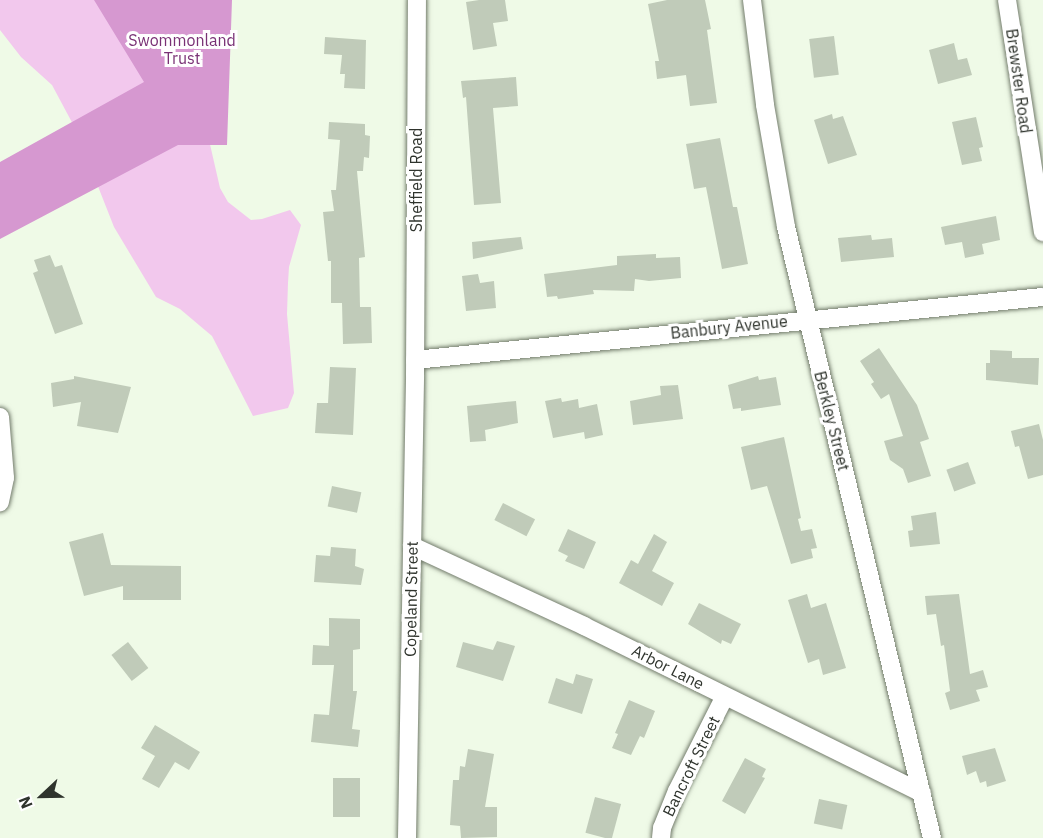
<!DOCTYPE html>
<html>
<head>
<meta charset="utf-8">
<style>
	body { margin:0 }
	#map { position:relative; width:1043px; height:838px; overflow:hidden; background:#effae7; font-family:"IBM Plex Sans",sans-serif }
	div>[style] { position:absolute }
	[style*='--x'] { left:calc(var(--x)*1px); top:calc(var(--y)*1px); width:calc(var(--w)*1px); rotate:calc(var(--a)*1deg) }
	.green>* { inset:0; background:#f2c8ed }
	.forest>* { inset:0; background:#d698d0 }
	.building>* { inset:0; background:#c0cbb9; transform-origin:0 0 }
	.roads { filter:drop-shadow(0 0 2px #737c6c) drop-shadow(0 0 2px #737c6c) }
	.minor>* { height:18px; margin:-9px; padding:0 9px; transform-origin:9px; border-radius:9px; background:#fff }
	span { translate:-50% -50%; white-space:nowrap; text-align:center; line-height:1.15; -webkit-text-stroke:6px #fff; paint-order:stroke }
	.park-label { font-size:16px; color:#793175 }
	.street-label { font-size:16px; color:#2f342d }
	.north { position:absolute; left:12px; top:766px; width:60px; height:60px; -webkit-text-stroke:4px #fff; paint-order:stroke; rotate:248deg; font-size:16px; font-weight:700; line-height:24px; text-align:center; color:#2f342d }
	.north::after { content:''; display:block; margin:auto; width:21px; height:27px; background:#2f342d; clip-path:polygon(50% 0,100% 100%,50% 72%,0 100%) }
</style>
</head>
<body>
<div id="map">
	<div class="green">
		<div style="clip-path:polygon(0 0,207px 0,209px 140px,220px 188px,228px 202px,251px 220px,262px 219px,290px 210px,301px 225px,289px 267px,288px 283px,287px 314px,294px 393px,288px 408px,253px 416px,212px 336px,180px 309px,156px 297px,114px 227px,75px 128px,52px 85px,21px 57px,0 30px)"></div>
	</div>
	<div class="forest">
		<div style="clip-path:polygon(94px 0,232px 0,227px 145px,178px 145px,0 239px,0 162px,144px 82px)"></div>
	</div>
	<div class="building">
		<div style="clip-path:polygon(479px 0,505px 0,508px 21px,493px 23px,497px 46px,473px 50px,466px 2px)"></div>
		<div style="clip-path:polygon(667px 0,705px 0,711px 29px,707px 30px,717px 103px,690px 106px,686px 75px,657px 79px,655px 61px,659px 61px,648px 4px)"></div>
		<div style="left:834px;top:36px;width:39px;height:25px;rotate:83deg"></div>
		<div style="clip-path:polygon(325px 37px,366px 40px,365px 89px,344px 88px,345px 74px,340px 74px,342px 55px,324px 54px)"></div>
		<div style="clip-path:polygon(954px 43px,958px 60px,967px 58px,972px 75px,938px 84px,929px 50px)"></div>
		<div style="clip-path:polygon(516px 77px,518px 106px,493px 108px,501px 203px,474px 205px,466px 97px,463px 98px,461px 81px)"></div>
		<div style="clip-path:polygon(832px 114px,833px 119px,843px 116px,857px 155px,828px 164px,814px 120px)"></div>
		<div style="clip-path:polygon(976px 117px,983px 147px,979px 148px,982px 161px,962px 165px,952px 122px)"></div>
		<div style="clip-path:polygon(329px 122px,365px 124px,365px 135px,370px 136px,369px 158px,364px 157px,363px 171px,357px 171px,365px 257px,359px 258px,360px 307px,371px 307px,372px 343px,343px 344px,342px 303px,331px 303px,331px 261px,328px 261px,323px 212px,334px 211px,331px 190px,336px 190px,340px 140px,328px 139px)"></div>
		<div style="clip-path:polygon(720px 138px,733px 207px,737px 207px,748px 264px,722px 269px,706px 187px,694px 189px,686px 144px)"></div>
		<div style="clip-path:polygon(996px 216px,1000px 240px,982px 244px,984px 254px,965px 258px,962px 242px,945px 245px,941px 227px)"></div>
		<div style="clip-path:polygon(871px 235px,872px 240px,892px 238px,894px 257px,841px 262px,838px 238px)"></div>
		<div style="clip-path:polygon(521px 237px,523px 249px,473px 259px,472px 242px)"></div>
		<div style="clip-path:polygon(656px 254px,656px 258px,680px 257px,681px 278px,649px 281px,635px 279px,634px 291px,593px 290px,594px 294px,558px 299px,557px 296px,547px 297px,544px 274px,617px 265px,617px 256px)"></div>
		<div style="clip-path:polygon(50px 255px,55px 267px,62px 265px,83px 324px,55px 334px,33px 273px,38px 271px,34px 260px)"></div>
		<div style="clip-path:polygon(478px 274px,480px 283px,494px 281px,496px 308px,466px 311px,462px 276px)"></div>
		<div style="clip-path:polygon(879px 348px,917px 405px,929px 439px,920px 442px,931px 476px,908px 483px,903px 469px,890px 460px,884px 441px,903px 436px,889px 394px,881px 399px,871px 384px,874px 382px,860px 361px)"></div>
		<div style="clip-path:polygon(990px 350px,1012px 351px,1012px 358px,1039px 358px,1038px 385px,986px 380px,986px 363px,990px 363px)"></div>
		<div style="clip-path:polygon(330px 367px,356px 368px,353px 435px,315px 433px,317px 403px,328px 403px)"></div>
		<div style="clip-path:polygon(74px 376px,131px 387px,118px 433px,77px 426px,81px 402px,53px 407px,51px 383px,74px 379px)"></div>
		<div style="clip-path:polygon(758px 376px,759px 380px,776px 377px,781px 405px,741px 411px,741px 408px,733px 409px,728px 385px)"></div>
		<div style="clip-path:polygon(678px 385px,683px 419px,633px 425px,630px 401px,661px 395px,660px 386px)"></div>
		<div style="clip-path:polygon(561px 398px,562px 402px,578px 399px,579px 408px,597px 404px,603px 435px,585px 439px,584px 432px,553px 438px,545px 401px)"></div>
		<div style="clip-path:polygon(516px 401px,518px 423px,485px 430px,486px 441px,470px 442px,467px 406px)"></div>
		<div style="clip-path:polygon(1039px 424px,1043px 440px,1043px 475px,1028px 479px,1019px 446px,1015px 447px,1011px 431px)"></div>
		<div style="clip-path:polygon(784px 437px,801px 518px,798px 519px,801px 531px,812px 529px,817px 548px,811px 549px,813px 558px,791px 564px,767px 486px,751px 490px,741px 447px)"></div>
		<div style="left:968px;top:462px;width:23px;height:23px;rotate:70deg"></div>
		<div style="left:332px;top:486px;width:30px;height:21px;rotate:12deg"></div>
		<div style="left:503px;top:503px;width:36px;height:19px;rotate:27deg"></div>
		<div style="clip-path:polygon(936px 512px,940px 544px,910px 547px,908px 531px,913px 530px,911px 516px)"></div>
		<div style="clip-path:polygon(568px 529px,596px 542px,584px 569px,565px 561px,568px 556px,558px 551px)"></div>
		<div style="clip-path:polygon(103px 533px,111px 565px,181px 566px,181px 600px,123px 600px,123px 586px,84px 596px,69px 542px)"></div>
		<div style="clip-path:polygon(654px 534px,667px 542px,652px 571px,674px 583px,662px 606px,619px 583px,631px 560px,638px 564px)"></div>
		<div style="clip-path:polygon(331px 547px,356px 549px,355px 566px,364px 569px,361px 585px,314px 582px,316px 555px,330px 556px)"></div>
		<div style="clip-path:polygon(807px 594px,811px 608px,826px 603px,846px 668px,823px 675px,819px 659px,808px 663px,788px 600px)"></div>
		<div style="clip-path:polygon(959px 594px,970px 674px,983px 670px,988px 687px,976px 690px,980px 701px,950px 710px,945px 693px,950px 691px,944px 645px,941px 646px,936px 614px,927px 615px,925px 596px)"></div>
		<div style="clip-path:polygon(699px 603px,741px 624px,731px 644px,722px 640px,721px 644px,688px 624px)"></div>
		<div style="clip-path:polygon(329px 618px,360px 619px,360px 649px,353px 650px,353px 691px,357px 691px,352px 729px,360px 730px,358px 747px,311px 742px,314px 714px,329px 715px,334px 665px,312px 665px,313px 645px,329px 646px)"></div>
		<div style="clip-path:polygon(497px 641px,515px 646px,503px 681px,456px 667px,463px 642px,493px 650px)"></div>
		<div style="left:128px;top:642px;width:33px;height:21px;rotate:52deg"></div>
		<div style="clip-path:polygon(576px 674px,593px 679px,582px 714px,548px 703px,556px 678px,573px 684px)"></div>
		<div style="clip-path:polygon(629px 700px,655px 711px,644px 738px,640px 736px,631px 755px,612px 748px,618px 734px,615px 733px)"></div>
		<div style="clip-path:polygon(155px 725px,200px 752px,189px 770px,175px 762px,159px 788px,142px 779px,155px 756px,141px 748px)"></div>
		<div style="clip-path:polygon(995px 748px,1006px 781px,987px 787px,986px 781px,980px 783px,976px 771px,967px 775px,962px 756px)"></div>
		<div style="clip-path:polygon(468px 749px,494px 754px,485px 807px,497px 807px,497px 837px,461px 838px,460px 826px,450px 825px,453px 780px,459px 780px,460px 766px,465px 767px)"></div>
		<div style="clip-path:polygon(745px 758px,766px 769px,762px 777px,765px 778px,745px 814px,722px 801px)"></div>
		<div style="left:333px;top:778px;width:27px;height:39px"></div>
		<div style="left:595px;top:797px;width:27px;height:37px;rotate:15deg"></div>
		<div style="left:819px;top:799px;width:29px;height:25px;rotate:12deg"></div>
	</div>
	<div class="roads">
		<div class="minor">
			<div style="--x:752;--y:0;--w:106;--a:82.9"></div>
			<div style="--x:765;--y:105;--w:124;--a:80.2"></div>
			<div style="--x:786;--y:227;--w:628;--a:76.56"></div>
			<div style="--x:1007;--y:0;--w:235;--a:81.2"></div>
			<div style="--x:415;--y:360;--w:631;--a:-5.73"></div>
			<div style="--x:0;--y:417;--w:61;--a:85.3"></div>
			<div style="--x:5;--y:478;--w:25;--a:102"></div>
			<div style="--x:412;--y:546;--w:190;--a:24.9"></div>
			<div style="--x:584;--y:626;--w:377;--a:26.3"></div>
			<div style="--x:407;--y:838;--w:463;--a:-89"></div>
			<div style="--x:415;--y:375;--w:375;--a:-89.7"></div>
			<div style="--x:661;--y:838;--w:10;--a:-84"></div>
			<div style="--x:662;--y:828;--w:40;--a:-68"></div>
			<div style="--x:677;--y:791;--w:106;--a:-63.2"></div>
		</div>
	</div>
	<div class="park-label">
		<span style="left:182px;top:49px">Swommonland<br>Trust</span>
	</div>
	<div class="street-label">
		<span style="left:1019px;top:81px;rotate:82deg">Brewster Road</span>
		<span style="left:416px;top:180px;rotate:-90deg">Sheffield Road</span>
		<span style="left:729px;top:327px;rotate:-6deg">Banbury Avenue</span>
		<span style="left:832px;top:421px;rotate:76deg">Berkley Street</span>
		<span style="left:411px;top:599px;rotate:-89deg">Copeland Street</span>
		<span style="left:668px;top:667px;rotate:27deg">Arbor Lane</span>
		<span style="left:691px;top:766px;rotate:-64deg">Bancroft Street</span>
	</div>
	<div class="north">N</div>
</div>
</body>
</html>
